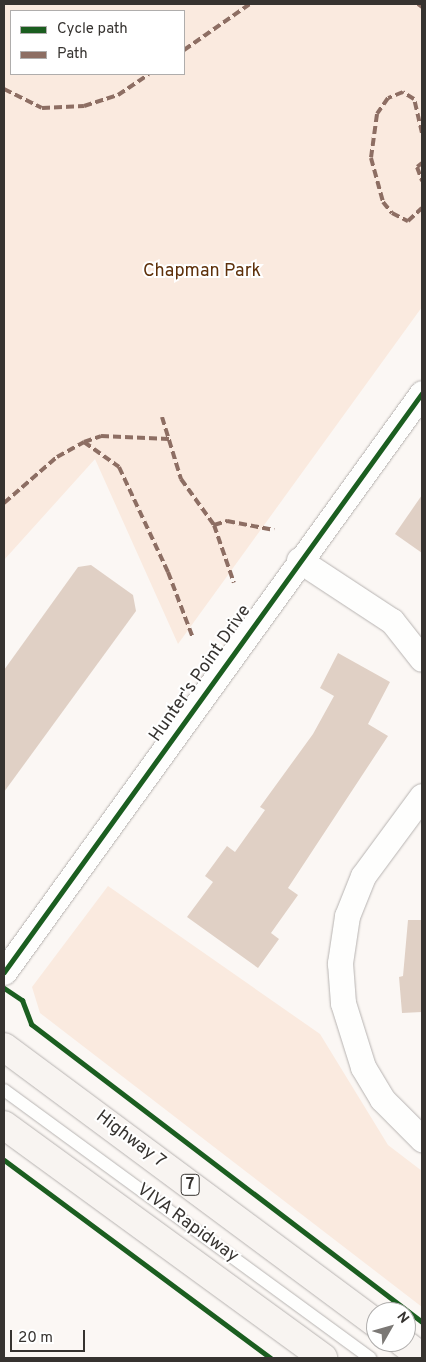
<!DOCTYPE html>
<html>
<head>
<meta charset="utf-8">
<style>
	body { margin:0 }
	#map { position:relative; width:426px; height:1362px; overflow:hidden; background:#fbf7f4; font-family:Overpass,sans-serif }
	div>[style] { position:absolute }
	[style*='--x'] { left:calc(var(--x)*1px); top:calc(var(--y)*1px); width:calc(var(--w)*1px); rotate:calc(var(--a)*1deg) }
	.green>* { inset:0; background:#faeadf }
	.building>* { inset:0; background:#e0d0c5 }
	.roads { filter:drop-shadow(0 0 1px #b7b3b1) drop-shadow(0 0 1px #b7b3b1) }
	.lane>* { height:12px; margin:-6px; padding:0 6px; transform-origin:6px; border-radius:6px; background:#fefefd }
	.street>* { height:25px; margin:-12.5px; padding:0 12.5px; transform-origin:12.5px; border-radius:12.5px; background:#fefefd }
	.primary>* { height:28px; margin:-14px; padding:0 14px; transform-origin:14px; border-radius:14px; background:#f8f4f1 }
	.quiet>* { height:4px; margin-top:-2px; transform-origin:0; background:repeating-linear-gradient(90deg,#8d6e63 0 8px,transparent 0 12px) }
	.cycleway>* { height:5px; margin:-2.5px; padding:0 2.5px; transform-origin:2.5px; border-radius:2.5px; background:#1b5e20 }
	span { translate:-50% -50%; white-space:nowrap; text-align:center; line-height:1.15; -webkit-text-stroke:4px #fff; paint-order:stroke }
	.shield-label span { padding:1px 4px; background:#fff; border:1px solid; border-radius:4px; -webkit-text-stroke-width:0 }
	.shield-label { font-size:16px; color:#363330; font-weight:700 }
	.park-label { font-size:18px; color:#5e300a }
	.street-label { font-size:18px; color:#363330 }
	.frame { position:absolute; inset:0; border:5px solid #363330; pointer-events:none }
	.legend { position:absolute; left:10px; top:10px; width:175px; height:65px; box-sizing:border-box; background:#fff; border:1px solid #afadac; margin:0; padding:6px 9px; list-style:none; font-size:15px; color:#363330 }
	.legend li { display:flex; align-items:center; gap:10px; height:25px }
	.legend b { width:25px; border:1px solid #afadac }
	.north { position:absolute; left:366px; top:1302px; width:50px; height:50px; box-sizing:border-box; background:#fff; border:1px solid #afadac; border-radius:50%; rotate:52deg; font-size:14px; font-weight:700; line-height:20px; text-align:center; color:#363330 }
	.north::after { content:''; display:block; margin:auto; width:18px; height:22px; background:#7b7875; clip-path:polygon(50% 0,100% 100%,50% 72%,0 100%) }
	.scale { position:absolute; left:10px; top:1330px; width:75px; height:22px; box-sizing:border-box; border:2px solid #363330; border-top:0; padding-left:6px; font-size:15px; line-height:18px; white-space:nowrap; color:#363330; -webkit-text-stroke:4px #fff; paint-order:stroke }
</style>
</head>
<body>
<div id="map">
	<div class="green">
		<div style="clip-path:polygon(evenodd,4px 4px,422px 4px,422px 307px,178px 644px,95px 459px,4px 560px,4px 4px,11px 11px,184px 11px,184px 74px,11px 74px,11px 11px)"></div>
		<div style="clip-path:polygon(108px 886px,320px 1034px,388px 1145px,422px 1171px,422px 1307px,40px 1013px,32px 987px)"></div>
	</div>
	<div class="building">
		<div style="clip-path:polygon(422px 495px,422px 553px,395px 534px)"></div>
		<div style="clip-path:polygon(91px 565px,133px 595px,136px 611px,4px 792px,4px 670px,78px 567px)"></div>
		<div style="clip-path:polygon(338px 653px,390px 682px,368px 724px,388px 736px,288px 888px,298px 895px,271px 933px,279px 939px,258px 968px,187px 917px,213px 882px,205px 876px,227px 846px,235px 852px,265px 810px,260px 807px,313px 734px,334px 696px,320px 688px)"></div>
		<div style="clip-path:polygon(408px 920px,422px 920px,422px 1012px,402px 1013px,399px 977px,403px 976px)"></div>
	</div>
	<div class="roads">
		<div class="lane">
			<div style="--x:4;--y:1090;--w:454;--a:36.2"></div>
		</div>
		<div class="street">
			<div style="--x:299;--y:560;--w:111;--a:33.3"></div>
			<div style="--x:392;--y:621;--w:48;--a:51.7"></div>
			<div style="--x:422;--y:796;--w:99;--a:126.4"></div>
			<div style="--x:363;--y:876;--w:43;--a:111.8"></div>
			<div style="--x:347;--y:916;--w:48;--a:98.5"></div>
			<div style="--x:340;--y:963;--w:40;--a:85.7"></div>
			<div style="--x:343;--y:1003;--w:67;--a:72.6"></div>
			<div style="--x:363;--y:1067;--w:37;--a:59"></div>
			<div style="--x:382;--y:1099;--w:57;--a:45"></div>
			<div style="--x:4;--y:972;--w:714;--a:-54.17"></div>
		</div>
		<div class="primary">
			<div style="--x:4;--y:1047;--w:463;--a:36.6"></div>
			<div style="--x:4;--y:1125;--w:395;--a:36.1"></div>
			<div style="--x:402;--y:1342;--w:25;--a:37"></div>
		</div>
	</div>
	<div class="quiet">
		<div style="--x:418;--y:4;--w:5;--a:37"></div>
		<div style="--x:184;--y:50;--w:80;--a:-34.9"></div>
		<div style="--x:4;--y:89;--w:42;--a:26.6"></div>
		<div style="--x:42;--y:108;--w:42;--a:-2.7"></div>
		<div style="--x:84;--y:106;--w:36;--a:-18"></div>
		<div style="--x:118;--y:95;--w:37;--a:-34"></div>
		<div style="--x:422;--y:133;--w:35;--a:-103"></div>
		<div style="--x:414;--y:99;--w:13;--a:-148"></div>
		<div style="--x:403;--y:92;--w:16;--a:158"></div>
		<div style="--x:388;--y:98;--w:19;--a:125"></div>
		<div style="--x:377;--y:114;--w:44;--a:97.8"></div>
		<div style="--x:371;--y:158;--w:46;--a:74.7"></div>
		<div style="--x:383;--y:202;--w:14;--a:51"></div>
		<div style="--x:392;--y:213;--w:18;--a:27"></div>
		<div style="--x:408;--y:221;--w:19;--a:-43"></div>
		<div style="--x:422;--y:163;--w:6;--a:141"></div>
		<div style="--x:417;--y:167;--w:15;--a:70"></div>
		<div style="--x:162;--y:417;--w:65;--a:73"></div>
		<div style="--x:181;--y:479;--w:57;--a:54.3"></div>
		<div style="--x:214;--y:525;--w:61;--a:71"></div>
		<div style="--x:84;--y:442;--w:43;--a:35.5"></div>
		<div style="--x:119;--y:467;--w:116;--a:65"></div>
		<div style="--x:168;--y:572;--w:71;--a:69.3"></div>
		<div style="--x:4;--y:503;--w:70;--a:-41"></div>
		<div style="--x:57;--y:457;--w:31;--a:-29"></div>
		<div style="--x:84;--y:442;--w:18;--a:-19"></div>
		<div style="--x:101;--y:436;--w:68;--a:2.5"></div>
		<div style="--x:214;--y:525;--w:14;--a:-17"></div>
		<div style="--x:227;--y:521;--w:48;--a:10.8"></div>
	</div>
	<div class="cycleway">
		<div style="--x:4;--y:972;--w:714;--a:-54.17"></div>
		<div style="--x:4;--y:988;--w:22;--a:34"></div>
		<div style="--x:22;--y:1000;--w:26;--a:69"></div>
		<div style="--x:31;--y:1024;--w:492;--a:37.3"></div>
		<div style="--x:4;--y:1160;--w:332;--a:36.6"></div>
	</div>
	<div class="shield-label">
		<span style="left:190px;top:1185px">7</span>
	</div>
	<div class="park-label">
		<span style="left:202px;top:272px">Chapman Park</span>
	</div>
	<div class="street-label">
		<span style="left:201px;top:674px;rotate:-55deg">Hunter's Point Drive</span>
		<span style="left:130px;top:1140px;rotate:37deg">Highway 7</span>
		<span style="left:187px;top:1224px;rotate:36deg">VIVA Rapidway</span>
	</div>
	<div class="frame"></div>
	<ul class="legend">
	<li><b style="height:6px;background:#1b5e20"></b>Cycle path</li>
	<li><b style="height:6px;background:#8d6e63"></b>Path</li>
	</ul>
	<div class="north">N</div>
	<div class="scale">20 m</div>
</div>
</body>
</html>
